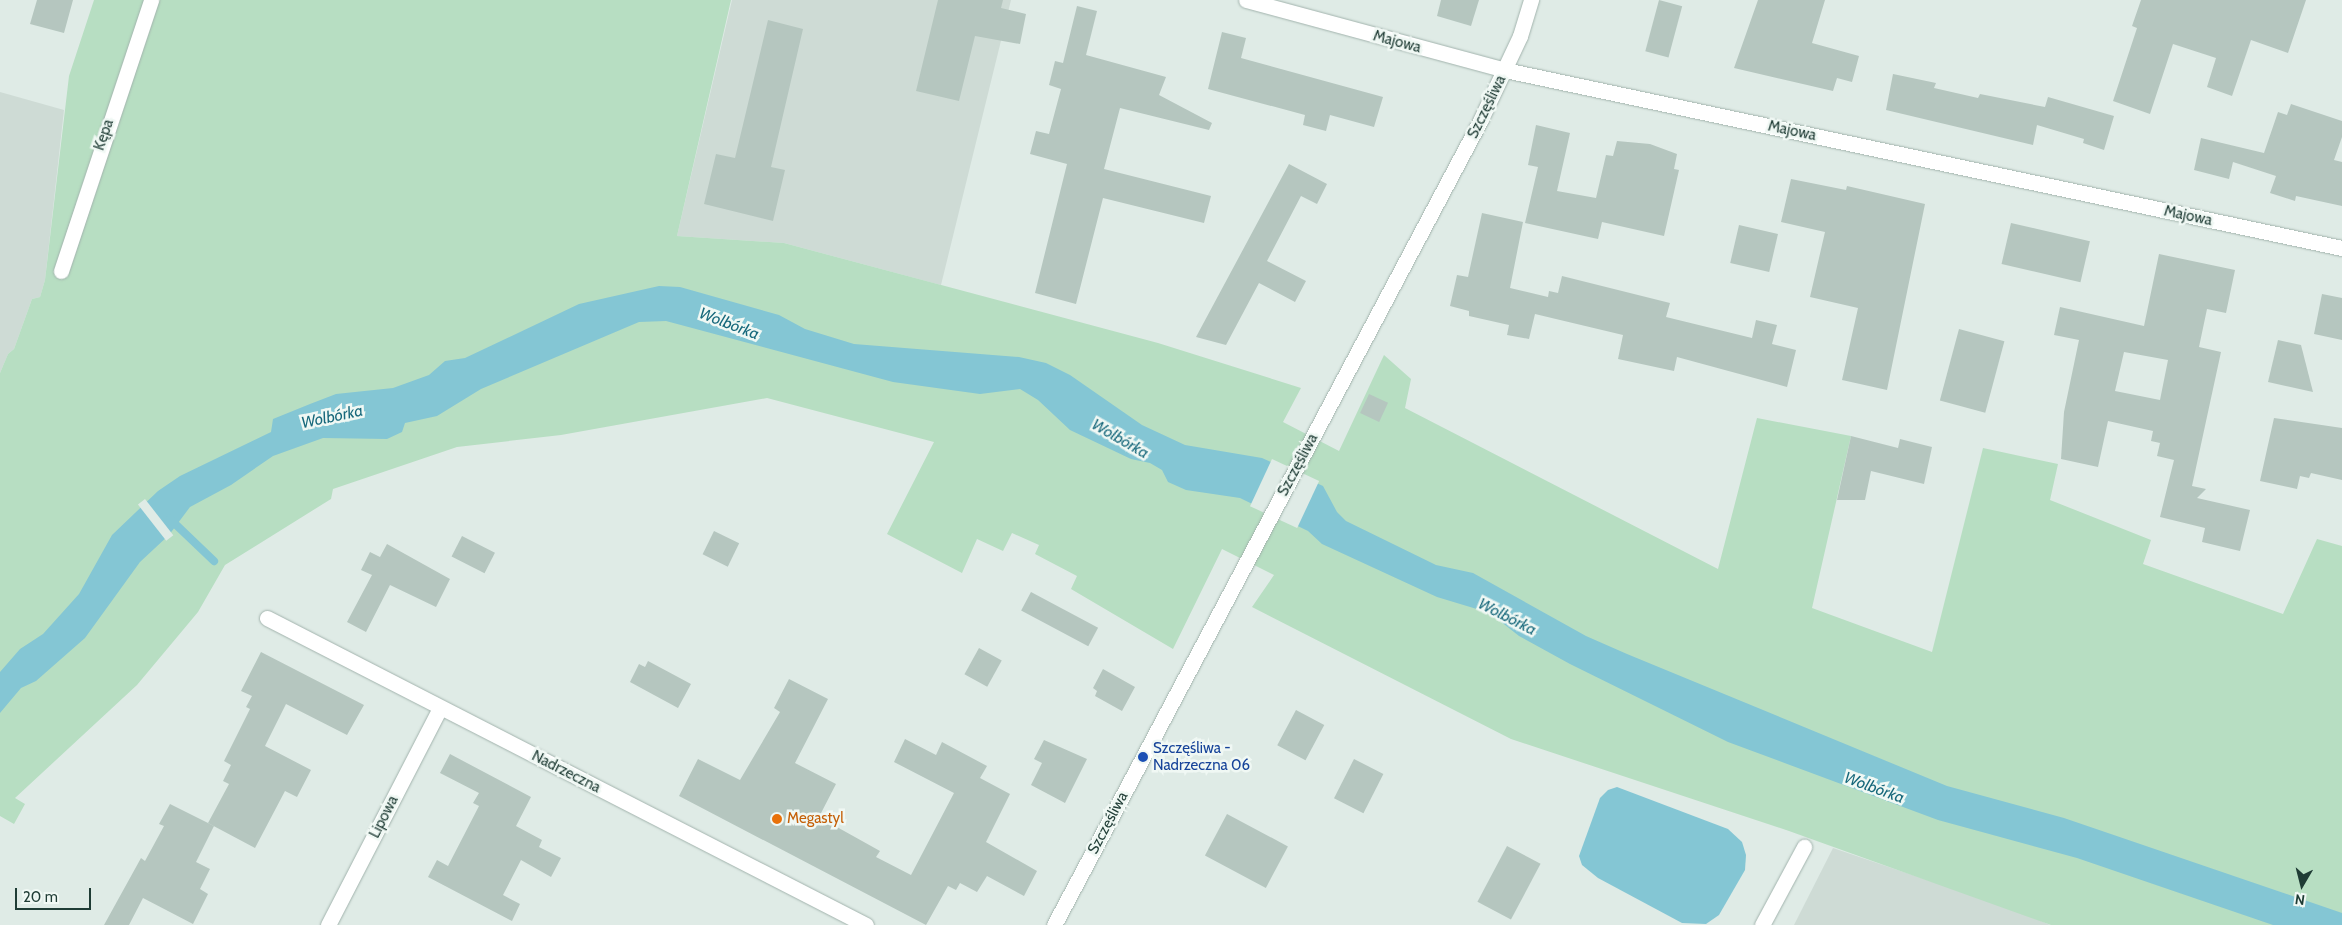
<!DOCTYPE html>
<html>
<head>
<meta charset="utf-8">
<style>
	body { margin:0 }
	#map { position:relative; width:2342px; height:925px; overflow:hidden; background:#dfebe6; font-family:Cabin,sans-serif }
	div>[style] { position:absolute }
	[style*='--x'] { left:calc(var(--x)*1px); top:calc(var(--y)*1px); width:calc(var(--w)*1px); rotate:calc(var(--a)*1deg) }
	.built>* { inset:0; background:#cedbd5 }
	.green>* { inset:0; background:#b7dec2 }
	.water>* { inset:0; background:#84c6d4 }
	.pier>* { inset:0; background:#dfebe6; transform-origin:0 0 }
	.stream>* { height:8px; margin:-4px; padding:0 4px; transform-origin:4px; border-radius:4px; background:#84c6d4 }
	.building>* { inset:0; background:#b5c6bf; transform-origin:0 0 }
	.roads { filter:drop-shadow(0 0 1px #a2b3ad) drop-shadow(0 0 1px #a2b3ad) }
	.street>* { height:15px; margin:-7.5px; padding:0 7.5px; transform-origin:7.5px; border-radius:7.5px; background:#fff }
	.secondary>* { height:15px; margin:-7.5px; padding:0 7.5px; transform-origin:7.5px; border-radius:7.5px; background:#fff }
	.dots>* { width:14px; height:14px; translate:-50% -50%; box-sizing:border-box; border:2px solid #f0f8f4; border-radius:50% }
	span { translate:-50% -50%; white-space:nowrap; text-align:center; line-height:1.15; -webkit-text-stroke:5px #f0f8f4; paint-order:stroke }
	.street-label { font-size:15px; color:#1f3c35 }
	.transit-label { font-size:15px; color:#164399 }
	.left { translate:0 -50%; text-align:left }
	.food-label { font-size:15px; color:#c56008 }
	.water-label { font-size:16px; color:#17687b; font-style:italic }
	.north { position:absolute; left:2277px; top:860px; width:50px; height:50px; -webkit-text-stroke:4px #f0f8f4; paint-order:stroke; rotate:188deg; font-size:14px; font-weight:700; line-height:20px; text-align:center; color:#1f3c35 }
	.north::after { content:''; display:block; margin:auto; width:18px; height:22px; background:#1f3c35; clip-path:polygon(50% 0,100% 100%,50% 72%,0 100%) }
	.scale { position:absolute; left:15px; top:888px; width:76px; height:22px; box-sizing:border-box; border:2px solid #1f3c35; border-top:0; padding-left:6px; font-size:15px; line-height:18px; white-space:nowrap; color:#1f3c35; -webkit-text-stroke:4px #f0f8f4; paint-order:stroke }
</style>
</head>
<body>
<div id="map">
	<div class="built">
		<div style="clip-path:polygon(732px 0,1011px 0,941px 285px,784px 243px,677px 236px)"></div>
		<div style="clip-path:polygon(0 92px,64px 110px,45px 280px,40px 297px,32px 299px,14px 349px,8px 354px,0 373px)"></div>
		<div style="clip-path:polygon(1833px 848px,2021px 912px,2050px 925px,1794px 925px)"></div>
	</div>
	<div class="green">
		<div style="clip-path:polygon(94px 0,731px 0,677px 236px,784px 243px,1158px 343px,1301px 388px,1283px 422px,1339px 451px,1384px 355px,1411px 379px,1405px 408px,1718px 569px,1757px 418px,1851px 436px,1812px 608px,1932px 652px,1983px 448px,2058px 464px,2050px 500px,2151px 540px,2143px 564px,2283px 614px,2317px 539px,2342px 546px,2342px 925px,2051px 925px,1789px 831px,1511px 739px,1252px 607px,1274px 575px,1222px 549px,1173px 649px,1071px 589px,1077px 576px,1035px 554px,1039px 545px,1012px 533px,1003px 551px,977px 539px,962px 573px,887px 534px,934px 442px,767px 398px,561px 435px,457px 447px,333px 489px,331px 499px,225px 565px,198px 612px,137px 685px,15px 798px,25px 804px,14px 824px,0 816px,0 373px,8px 354px,14px 349px,32px 299px,40px 297px,45px 280px,69px 76px)"></div>
	</div>
	<div class="water">
		<div style="clip-path:polygon(659px 286px,680px 287px,779px 315px,805px 329px,854px 344px,1019px 357px,1046px 363px,1070px 375px,1142px 425px,1185px 445px,1262px 458px,1323px 486px,1337px 512px,1346px 521px,1436px 565px,1473px 573px,1586px 636px,1627px 654px,1947px 786px,2064px 818px,2342px 913px,2342px 925px,2273px 925px,2077px 858px,1938px 820px,1728px 742px,1570px 664px,1519px 636px,1490px 613px,1437px 597px,1322px 544px,1308px 531px,1240px 498px,1186px 490px,1168px 482px,1162px 470px,1150px 463px,1131px 459px,1070px 430px,1038px 400px,1020px 389px,980px 394px,893px 382px,666px 321px,639px 322px,481px 389px,437px 416px,405px 423px,402px 432px,387px 439px,323px 438px,273px 456px,231px 485px,190px 507px,169px 535px,140px 562px,85px 638px,36px 681px,21px 688px,0 713px,0 672px,20px 649px,43px 634px,79px 594px,112px 535px,158px 491px,180px 476px,271px 432px,273px 419px,310px 404px,336px 394px,393px 388px,429px 375px,445px 361px,465px 358px,579px 304px)"></div>
		<div style="clip-path:polygon(1617px 787px,1728px 829px,1742px 842px,1746px 855px,1745px 870px,1719px 915px,1706px 924px,1682px 923px,1598px 878px,1582px 865px,1579px 856px,1600px 798px,1608px 790px)"></div>
	</div>
	<div class="pier">
		<div style="left:1272px;top:459px;width:52px;height:52px;rotate:25deg"></div>
		<div style="left:145px;top:499px;width:46px;height:9px;rotate:52deg"></div>
	</div>
	<div class="stream">
		<div style="--x:170;--y:519;--w:61;--a:43.7"></div>
	</div>
	<div class="building">
		<div style="clip-path:polygon(37px 0,73px 0,64px 33px,30px 24px)"></div>
		<div style="clip-path:polygon(938px 0,1003px 0,1001px 8px,1026px 14px,1020px 44px,975px 36px,959px 101px,916px 91px)"></div>
		<div style="clip-path:polygon(1441px 0,1479px 0,1471px 26px,1437px 16px)"></div>
		<div style="left:1659px;top:0;width:24px;height:53px;rotate:15deg"></div>
		<div style="clip-path:polygon(1758px 0,1825px 0,1812px 43px,1859px 56px,1852px 82px,1837px 78px,1833px 91px,1734px 68px)"></div>
		<div style="clip-path:polygon(2141px 0,2306px 0,2288px 53px,2251px 40px,2232px 96px,2207px 87px,2216px 58px,2173px 44px,2150px 114px,2113px 101px,2137px 28px,2132px 26px)"></div>
		<div style="clip-path:polygon(1077px 6px,1097px 11px,1086px 55px,1166px 77px,1159px 95px,1212px 123px,1209px 130px,1120px 108px,1104px 169px,1211px 196px,1204px 223px,1103px 198px,1076px 304px,1035px 293px,1067px 164px,1030px 154px,1036px 131px,1049px 134px,1061px 89px,1049px 85px,1055px 61px,1063px 63px)"></div>
		<div style="clip-path:polygon(768px 20px,803px 29px,771px 167px,785px 170px,773px 221px,704px 204px,716px 154px,735px 158px)"></div>
		<div style="clip-path:polygon(1222px 32px,1246px 38px,1241px 58px,1383px 97px,1374px 127px,1330px 115px,1326px 131px,1303px 125px,1305px 115px,1208px 89px)"></div>
		<div style="clip-path:polygon(1893px 74px,1936px 83px,1934px 88px,1978px 98px,1980px 94px,2045px 107px,2048px 97px,2114px 116px,2104px 150px,2083px 143px,2084px 139px,2037px 125px,2033px 145px,1886px 110px)"></div>
		<div style="clip-path:polygon(2291px 104px,2342px 121px,2342px 137px,2334px 160px,2342px 162px,2342px 206px,2296px 196px,2295px 201px,2270px 193px,2276px 176px,2233px 162px,2229px 179px,2194px 170px,2201px 138px,2264px 153px,2278px 112px,2287px 115px)"></div>
		<div style="clip-path:polygon(1536px 125px,1570px 133px,1557px 191px,1596px 198px,1606px 155px,1613px 156px,1617px 141px,1650px 144px,1677px 154px,1674px 169px,1679px 170px,1664px 236px,1602px 222px,1598px 239px,1525px 223px,1538px 167px,1528px 165px)"></div>
		<div style="clip-path:polygon(1289px 164px,1327px 184px,1317px 204px,1301px 196px,1267px 261px,1306px 281px,1295px 302px,1259px 283px,1226px 345px,1196px 337px)"></div>
		<div style="clip-path:polygon(1791px 179px,1846px 190px,1847px 186px,1925px 204px,1887px 390px,1842px 380px,1858px 308px,1810px 297px,1825px 232px,1781px 222px)"></div>
		<div style="clip-path:polygon(1482px 213px,1523px 222px,1510px 288px,1548px 297px,1549px 291px,1558px 293px,1562px 276px,1670px 303px,1666px 317px,1752px 338px,1756px 320px,1777px 325px,1772px 344px,1796px 350px,1787px 387px,1677px 357px,1674px 371px,1618px 359px,1623px 335px,1535px 314px,1529px 339px,1507px 335px,1509px 325px,1469px 316px,1469px 311px,1450px 306px,1457px 275px,1468px 277px)"></div>
		<div style="left:2011px;top:223px;width:81px;height:42px;rotate:13deg"></div>
		<div style="left:1739px;top:225px;width:40px;height:39px;rotate:13deg"></div>
		<div style="clip-path:polygon(evenodd,2159px 254px,2235px 270px,2226px 313px,2207px 309px,2199px 347px,2221px 352px,2192px 486px,2206px 489px,2197px 498px,2250px 510px,2240px 551px,2202px 542px,2205px 528px,2160px 517px,2174px 460px,2157px 456px,2160px 443px,2151px 441px,2153px 431px,2108px 421px,2098px 467px,2061px 459px,2064px 412px,2079px 340px,2054px 335px,2060px 307px,2144px 326px,2159px 254px,2124px 352px,2168px 360px,2160px 400px,2115px 391px,2124px 352px)"></div>
		<div style="clip-path:polygon(2322px 294px,2342px 298px,2342px 340px,2314px 334px)"></div>
		<div style="left:1959px;top:329px;width:47px;height:74px;rotate:15deg"></div>
		<div style="clip-path:polygon(2278px 340px,2301px 345px,2313px 392px,2268px 382px)"></div>
		<div style="left:1369px;top:394px;width:21px;height:21px;rotate:25deg"></div>
		<div style="clip-path:polygon(2274px 418px,2342px 428px,2342px 480px,2311px 473px,2309px 478px,2300px 476px,2297px 489px,2260px 481px)"></div>
		<div style="clip-path:polygon(1851px 436px,1898px 448px,1900px 439px,1932px 447px,1924px 484px,1871px 471px,1865px 500px,1837px 500px)"></div>
		<div style="left:714px;top:531px;width:28px;height:26px;rotate:26deg"></div>
		<div style="left:462px;top:536px;width:37px;height:23px;rotate:27deg"></div>
		<div style="clip-path:polygon(387px 544px,450px 579px,436px 607px,390px 585px,366px 632px,347px 622px,372px 575px,361px 570px,370px 552px,380px 557px)"></div>
		<div style="left:1031px;top:592px;width:76px;height:21px;rotate:28deg"></div>
		<div style="left:979px;top:648px;width:26px;height:30px;rotate:29deg"></div>
		<div style="clip-path:polygon(261px 652px,364px 705px,347px 735px,286px 704px,265px 746px,311px 770px,297px 797px,285px 791px,255px 848px,208px 823px,229px 784px,223px 781px,231px 765px,224px 761px,250px 709px,246px 707px,252px 696px,241px 691px)"></div>
		<div style="clip-path:polygon(648px 661px,691px 684px,678px 708px,630px 682px,639px 664px,645px 667px)"></div>
		<div style="clip-path:polygon(1103px 669px,1135px 687px,1122px 711px,1095px 696px,1097px 691px,1093px 688px)"></div>
		<div style="clip-path:polygon(789px 679px,828px 699px,795px 763px,836px 784px,819px 817px,880px 851px,876px 857px,911px 875px,954px 793px,894px 762px,905px 739px,936px 755px,942px 742px,987px 766px,980px 778px,1010px 794px,986px 842px,1037px 871px,1024px 896px,987px 876px,977px 892px,960px 883px,956px 890px,948px 886px,926px 925px,679px 796px,698px 759px,740px 780px,780px 712px,774px 708px)"></div>
		<div style="left:1296px;top:710px;width:32px;height:40px;rotate:28deg"></div>
		<div style="clip-path:polygon(1044px 740px,1087px 759px,1065px 803px,1031px 785px,1042px 763px,1034px 759px)"></div>
		<div style="clip-path:polygon(450px 754px,531px 797px,516px 826px,542px 840px,539px 847px,561px 858px,551px 877px,521px 860px,503px 895px,520px 904px,512px 921px,428px 877px,437px 860px,448px 866px,479px 806px,473px 803px,479px 793px,440px 773px)"></div>
		<div style="left:1354px;top:759px;width:33px;height:44px;rotate:27deg"></div>
		<div style="clip-path:polygon(170px 804px,214px 826px,196px 862px,210px 869px,200px 889px,208px 894px,193px 924px,143px 898px,129px 925px,104px 925px,141px 858px,145px 861px,164px 826px,159px 824px)"></div>
		<div style="left:1227px;top:814px;width:69px;height:47px;rotate:28deg"></div>
		<div style="left:1507px;top:846px;width:38px;height:63px;rotate:28deg"></div>
	</div>
	<div class="roads">
		<div class="street">
			<div style="--x:1246;--y:0;--w:268;--a:15.1"></div>
			<div style="--x:1505;--y:70;--w:856;--a:12.01"></div>
			<div style="--x:61;--y:271;--w:286;--a:-71.6"></div>
			<div style="--x:267;--y:618;--w:673;--a:27.14"></div>
			<div style="--x:328;--y:925;--w:244;--a:-62.7"></div>
			<div style="--x:1762;--y:925;--w:89;--a:-61.7"></div>
		</div>
		<div class="secondary">
			<div style="--x:1054;--y:925;--w:910;--a:-62.08"></div>
			<div style="--x:1480;--y:121;--w:94;--a:-64.8"></div>
			<div style="--x:1520;--y:36;--w:38;--a:-73"></div>
		</div>
	</div>
	<div class="dots">
		<div style="left:1143px;top:757px;background:#1a4fb4"></div>
		<div style="left:777px;top:819px;background:#e8710a"></div>
	</div>
	<div class="street-label">
		<span style="left:1397px;top:42px;rotate:15deg">Majowa</span>
		<span style="left:1487px;top:107px;rotate:-64deg">Szczęśliwa</span>
		<span style="left:1792px;top:131px;rotate:12deg">Majowa</span>
		<span style="left:104px;top:135px;rotate:-71deg">Kępa</span>
		<span style="left:2188px;top:216px;rotate:12deg">Majowa</span>
		<span style="left:1298px;top:465px;rotate:-62deg">Szczęśliwa</span>
		<span style="left:566px;top:772px;rotate:27deg">Nadrzeczna</span>
		<span style="left:384px;top:817px;rotate:-63deg">Lipowa</span>
		<span style="left:1108px;top:823px;rotate:-62deg">Szczęśliwa</span>
	</div>
	<div class="transit-label">
		<span class="left" style="left:1153px;top:757px">Szczęśliwa -<br>Nadrzeczna 06</span>
	</div>
	<div class="food-label">
		<span class="left" style="left:787px;top:819px">Megastyl</span>
	</div>
	<div class="water-label">
		<span style="left:729px;top:324px;rotate:21deg">Wolbórka</span>
		<span style="left:332px;top:417px;rotate:-12deg">Wolbórka</span>
		<span style="left:1120px;top:439px;rotate:30deg">Wolbórka</span>
		<span style="left:1507px;top:617px;rotate:27deg">Wolbórka</span>
		<span style="left:1874px;top:788px;rotate:20deg">Wolbórka</span>
	</div>
	<div class="north">N</div>
	<div class="scale">20 m</div>
</div>
</body>
</html>
